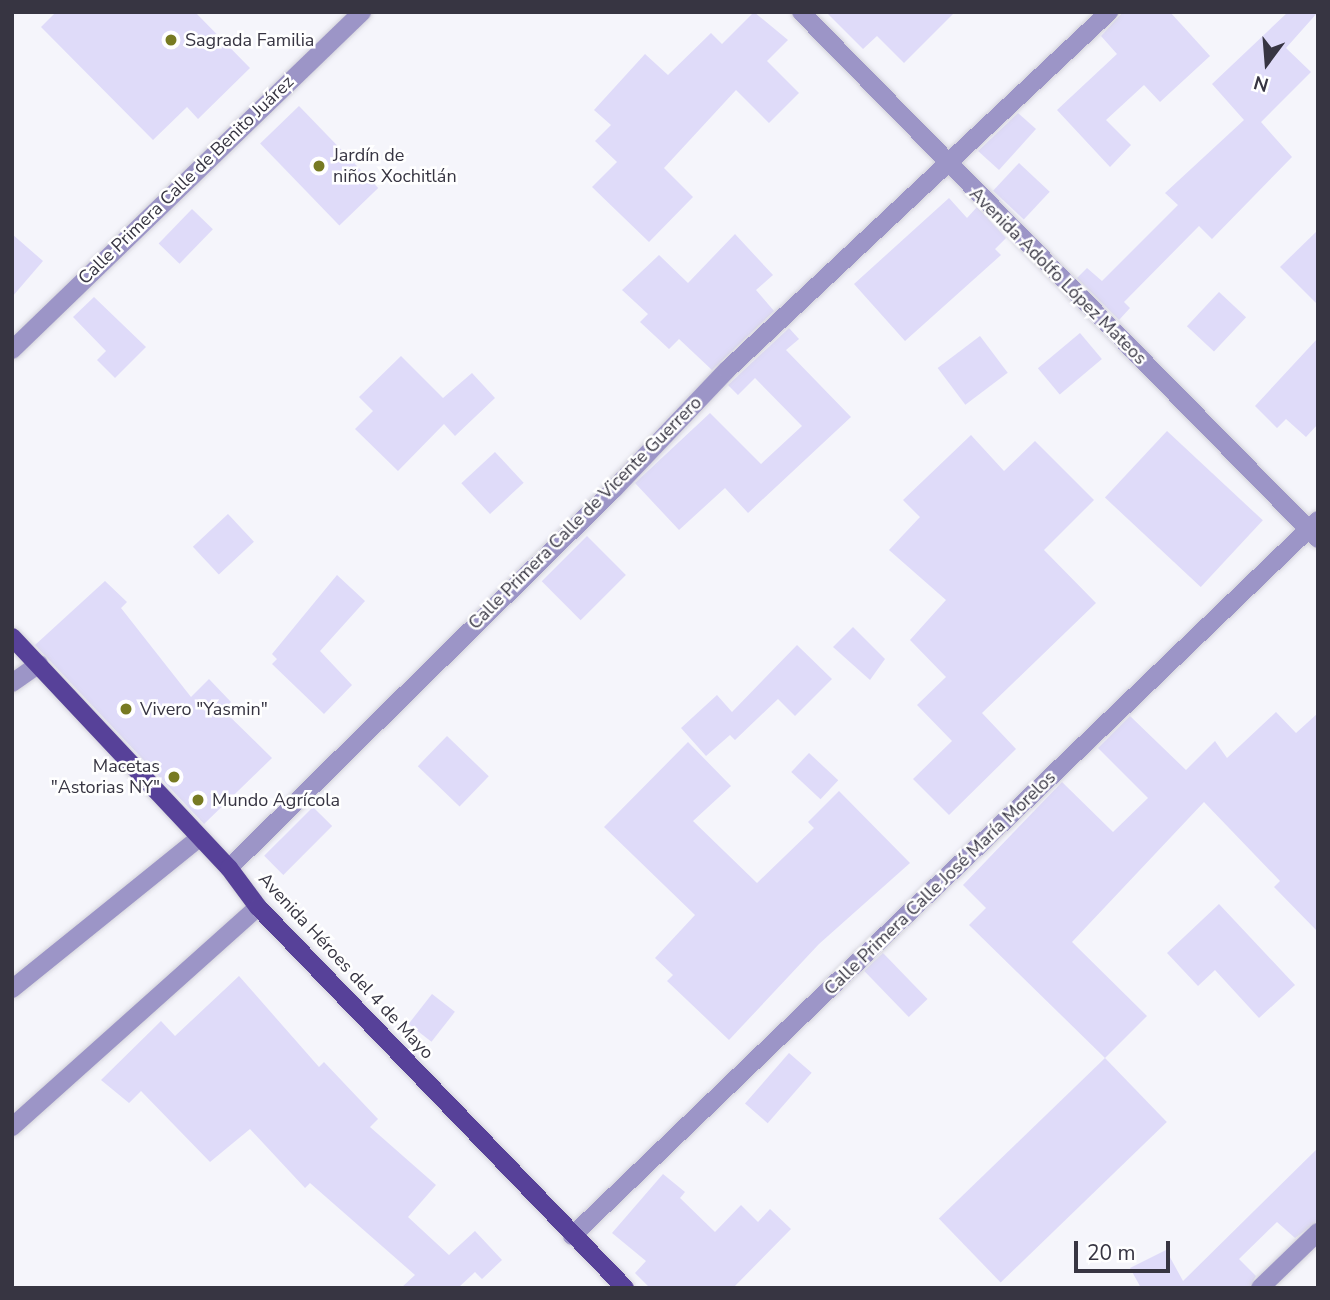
<!DOCTYPE html>
<html>
<head>
<meta charset="utf-8">
<style>
	body { margin:0 }
	#map { position:relative; width:1330px; height:1300px; overflow:hidden; background:#f5f5fb; font-family:"Nunito Sans",sans-serif }
	div>[style] { position:absolute }
	[style*='--x'] { left:calc(var(--x)*1px); top:calc(var(--y)*1px); width:calc(var(--w)*1px); rotate:calc(var(--a)*1deg) }
	.building>* { inset:0; background:#dfdbf9; transform-origin:0 0 }
	.roads { filter:drop-shadow(0 0 2px #d3d2da) drop-shadow(0 0 2px #d3d2da) }
	.minor>* { height:18px; margin:-9px; padding:0 9px; transform-origin:9px; border-radius:9px; background:#9c95c7 }
	.major>* { height:18px; margin:-9px; padding:0 9px; transform-origin:9px; border-radius:9px; background:#574199 }
	.dots>* { width:19px; height:19px; translate:-50% -50%; box-sizing:border-box; border:4px solid #fff; border-radius:50% }
	span { translate:-50% -50%; white-space:nowrap; text-align:center; line-height:1.15; -webkit-text-stroke:5px #fff; paint-order:stroke }
	.poi-label { font-size:18px; color:#373542 }
	.left { translate:0 -50%; text-align:left }
	.right { translate:-100% -50%; text-align:right }
	.street-label { font-size:18px; color:#373542 }
	.frame { position:absolute; inset:0; border:14px solid #373542; pointer-events:none }
	.north { position:absolute; left:1232px; top:28px; width:70px; height:70px; -webkit-text-stroke:5px #fff; paint-order:stroke; rotate:196deg; font-size:19px; font-weight:700; line-height:28px; text-align:center; color:#373542 }
	.north::after { content:''; display:block; margin:auto; width:24px; height:32px; background:#373542; clip-path:polygon(50% 0,100% 100%,50% 72%,0 100%) }
	.scale { position:absolute; left:1074px; top:1241px; width:96px; height:32px; box-sizing:border-box; border:4px solid #373542; border-top:0; padding-left:9px; font-size:21px; line-height:24px; white-space:nowrap; color:#373542; -webkit-text-stroke:5px #fff; paint-order:stroke }
</style>
</head>
<body>
<div id="map">
	<div class="building">
		<div style="clip-path:polygon(56px 12px,195px 12px,250px 68px,198px 119px,187px 107px,153px 140px,41px 27px)"></div>
		<div style="clip-path:polygon(754px 12px,788px 40px,767px 61px,799px 93px,769px 123px,736px 90px,664px 168px,693px 197px,649px 242px,592px 187px,617px 162px,595px 141px,611px 125px,594px 110px,645px 54px,668px 75px,711px 33px,722px 44px)"></div>
		<div style="clip-path:polygon(826px 12px,955px 12px,904px 63px,877px 36px,863px 49px)"></div>
		<div style="clip-path:polygon(1123px 12px,1170px 12px,1210px 56px,1160px 102px,1144px 85px,1106px 120px,1131px 145px,1110px 167px,1057px 110px,1117px 54px,1101px 36px)"></div>
		<div style="clip-path:polygon(1288px 12px,1318px 12px,1286px 48px,1311px 72px,1261px 122px,1292px 157px,1212px 239px,1199px 226px,1124px 302px,1130px 308px,1119px 320px,1077px 278px,1087px 268px,1102px 281px,1178px 205px,1165px 193px,1244px 120px,1212px 84px)"></div>
		<div style="left:299px;top:106px;width:114px;height:54px;rotate:46deg"></div>
		<div style="clip-path:polygon(1018px 113px,1036px 129px,999px 170px,978px 151px)"></div>
		<div style="left:1019px;top:163px;width:42px;height:38px;rotate:43deg"></div>
		<div style="clip-path:polygon(949px 198px,967px 218px,977px 207px,1006px 238px,995px 249px,1001px 255px,905px 341px,854px 284px)"></div>
		<div style="left:192px;top:209px;width:29px;height:48px;rotate:44deg"></div>
		<div style="clip-path:polygon(1318px 230px,1318px 305px,1280px 267px)"></div>
		<div style="clip-path:polygon(12px 234px,43px 261px,12px 297px)"></div>
		<div style="clip-path:polygon(735px 234px,773px 275px,756px 290px,774px 311px,712px 370px,679px 339px,669px 349px,640px 322px,648px 314px,622px 290px,659px 255px,688px 283px)"></div>
		<div style="left:1219px;top:292px;width:37px;height:47px;rotate:43deg"></div>
		<div style="clip-path:polygon(94px 297px,146px 347px,115px 378px,97px 360px,106px 351px,73px 317px)"></div>
		<div style="clip-path:polygon(789px 328px,799px 339px,786px 350px,851px 417px,748px 513px,725px 488px,679px 530px,635px 483px,710px 413px,761px 464px,802px 426px,755px 378px,738px 395px,728px 385px)"></div>
		<div style="left:1080px;top:333px;width:34px;height:55px;rotate:50deg"></div>
		<div style="left:980px;top:336px;width:46px;height:53px;rotate:53deg"></div>
		<div style="clip-path:polygon(1318px 338px,1318px 424px,1306px 437px,1286px 419px,1277px 428px,1255px 406px)"></div>
		<div style="clip-path:polygon(401px 356px,443px 398px,472px 373px,495px 398px,455px 436px,444px 424px,398px 471px,355px 429px,373px 411px,359px 397px)"></div>
		<div style="left:1167px;top:431px;width:131px;height:91px;rotate:43deg"></div>
		<div style="clip-path:polygon(971px 435px,1004px 471px,1035px 441px,1094px 500px,1044px 550px,1096px 603px,982px 713px,1016px 749px,949px 815px,913px 779px,952px 741px,917px 705px,946px 677px,910px 640px,946px 600px,889px 550px,920px 517px,903px 500px)"></div>
		<div style="left:495px;top:452px;width:42px;height:46px;rotate:47deg"></div>
		<div style="left:228px;top:514px;width:38px;height:48px;rotate:47deg"></div>
		<div style="left:587px;top:536px;width:55px;height:64px;rotate:45deg"></div>
		<div style="clip-path:polygon(337px 575px,365px 601px,320px 651px,352px 685px,324px 714px,272px 664px,277px 659px,272px 654px)"></div>
		<div style="clip-path:polygon(105px 581px,127px 602px,121px 608px,191px 697px,209px 679px,231px 702px,223px 710px,272px 758px,204px 824px,35px 645px)"></div>
		<div style="clip-path:polygon(853px 627px,885px 659px,870px 680px,833px 647px)"></div>
		<div style="clip-path:polygon(797px 645px,832px 679px,795px 716px,778px 699px,735px 740px,730px 735px,706px 756px,681px 728px,717px 695px,732px 712px)"></div>
		<div style="clip-path:polygon(1276px 712px,1296px 733px,1318px 713px,1318px 932px,1274px 887px,1280px 881px,1204px 802px,1072px 942px,1147px 1016px,1105px 1058px,969px 925px,986px 908px,963px 885px,1062px 782px,1113px 832px,1148px 798px,1098px 748px,1130px 716px,1186px 770px,1215px 741px,1227px 758px)"></div>
		<div style="left:447px;top:736px;width:58px;height:42px;rotate:44deg"></div>
		<div style="clip-path:polygon(688px 742px,731px 786px,693px 821px,757px 883px,814px 828px,808px 822px,839px 791px,910px 863px,819px 944px,729px 1040px,667px 981px,673px 975px,655px 958px,695px 915px,604px 827px)"></div>
		<div style="left:809px;top:753px;width:40px;height:26px;rotate:43deg"></div>
		<div style="left:313px;top:807px;width:27px;height:69px;rotate:45deg"></div>
		<div style="clip-path:polygon(1219px 904px,1295px 985px,1259px 1018px,1215px 970px,1198px 986px,1167px 953px)"></div>
		<div style="left:883px;top:953px;width:64px;height:26px;rotate:46deg"></div>
		<div style="clip-path:polygon(239px 976px,319px 1067px,324px 1062px,378px 1119px,370px 1127px,436px 1185px,408px 1217px,449px 1255px,475px 1231px,502px 1260px,482px 1279px,475px 1272px,458px 1288px,401px 1288px,415px 1275px,310px 1183px,305px 1188px,250px 1129px,210px 1162px,141px 1091px,129px 1103px,101px 1080px,161px 1021px,175px 1036px)"></div>
		<div style="left:432px;top:994px;width:29px;height:38px;rotate:38deg"></div>
		<div style="left:789px;top:1053px;width:30px;height:67px;rotate:41deg"></div>
		<div style="left:1105px;top:1058px;width:89px;height:231px;rotate:46deg"></div>
		<div style="clip-path:polygon(1318px 1148px,1318px 1221px,1295px 1238px,1277px 1222px,1239px 1259px,1256px 1276px,1249px 1288px,1141px 1288px,1130px 1268px,1166px 1250px,1183px 1281px)"></div>
		<div style="clip-path:polygon(663px 1174px,685px 1192px,680px 1198px,715px 1232px,741px 1205px,758px 1222px,770px 1209px,791px 1229px,733px 1288px,650px 1288px,635px 1273px,646px 1261px,612px 1233px)"></div>
	</div>
	<div class="roads">
		<div class="minor">
			<div style="--x:801;--y:12;--w:738;--a:45.55"></div>
			<div style="--x:12;--y:350;--w:487;--a:-44"></div>
			<div style="--x:12;--y:683;--w:33;--a:-35"></div>
			<div style="--x:229;--y:868;--w:540;--a:-44.55"></div>
			<div style="--x:614;--y:489;--w:164;--a:-46.5"></div>
			<div style="--x:727;--y:370;--w:524;--a:-43.14"></div>
			<div style="--x:12;--y:989;--w:240;--a:-38.9"></div>
			<div style="--x:12;--y:1127;--w:330;--a:-41.8"></div>
			<div style="--x:572;--y:1236;--w:1034;--a:-43.82"></div>
			<div style="--x:1260;--y:1288;--w:81;--a:-44"></div>
		</div>
		<div class="major">
			<div style="--x:12;--y:637;--w:317;--a:46.8"></div>
			<div style="--x:229;--y:868;--w:49;--a:53.4"></div>
			<div style="--x:258;--y:907;--w:529;--a:46.07"></div>
		</div>
	</div>
	<div class="dots">
		<div style="left:171px;top:40px;background:#777a22"></div>
		<div style="left:319px;top:166px;background:#777a22"></div>
		<div style="left:126px;top:709px;background:#777a22"></div>
		<div style="left:174px;top:777px;background:#777a22"></div>
		<div style="left:198px;top:800px;background:#777a22"></div>
	</div>
	<div class="poi-label">
		<span class="left" style="left:185px;top:40px">Sagrada Familia</span>
		<span class="left" style="left:333px;top:166px">Jardín de<br>niños Xochitlán</span>
		<span class="left" style="left:140px;top:709px">Vivero "Yasmin"</span>
		<span class="right" style="left:160px;top:777px">Macetas<br>"Astorias NY"</span>
		<span class="left" style="left:212px;top:800px">Mundo Agrícola</span>
	</div>
	<div class="street-label">
		<span style="left:186px;top:180px;rotate:-44deg">Calle Primera Calle de Benito Juárez</span>
		<span style="left:1058px;top:276px;rotate:45deg">Avenida Adolfo López Mateos</span>
		<span style="left:585px;top:513px;rotate:-45deg">Calle Primera Calle de Vicente Guerrero</span>
		<span style="left:940px;top:883px;rotate:-44deg">Calle Primera Calle José María Morelos</span>
		<span style="left:346px;top:966px;rotate:47deg">Avenida Héroes del 4 de Mayo</span>
	</div>
	<div class="frame"></div>
	<div class="north">N</div>
	<div class="scale">20 m</div>
</div>
</body>
</html>
